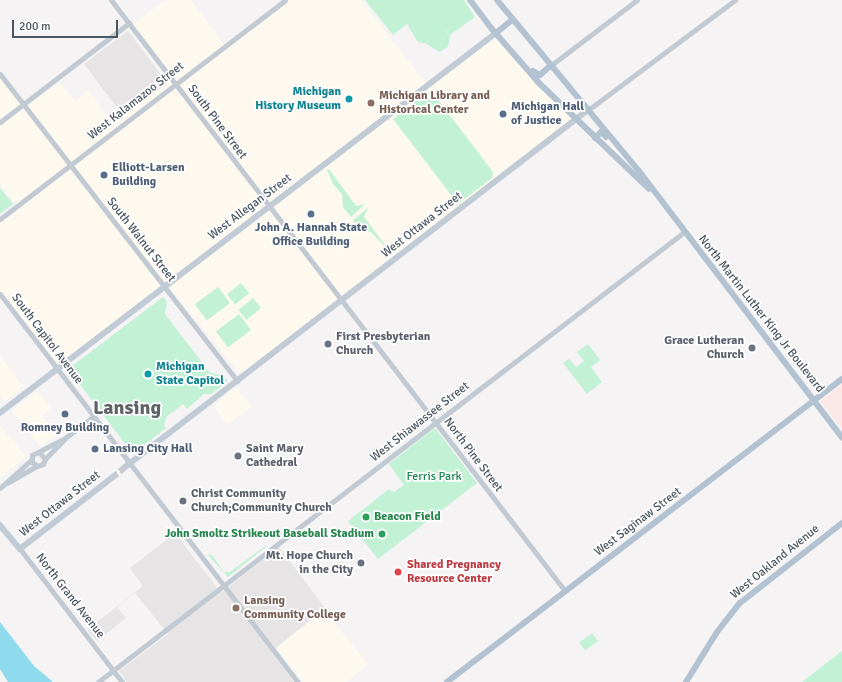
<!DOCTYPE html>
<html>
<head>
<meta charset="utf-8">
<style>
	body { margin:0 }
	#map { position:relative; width:842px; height:682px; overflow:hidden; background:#f5f3f3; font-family:Signika,sans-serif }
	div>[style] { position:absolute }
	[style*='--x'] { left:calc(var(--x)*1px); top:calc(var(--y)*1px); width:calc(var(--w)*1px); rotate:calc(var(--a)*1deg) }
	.commercial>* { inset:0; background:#fdf9ef }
	.education>* { inset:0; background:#e6e4e5; transform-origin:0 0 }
	.medical>* { inset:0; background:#fce8e6 }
	.green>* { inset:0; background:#c3f1d5; transform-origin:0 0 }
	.water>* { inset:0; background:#90daee }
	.secondary-tunnel>* { height:5.5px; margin-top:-2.75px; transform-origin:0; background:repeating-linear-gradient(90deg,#caccce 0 5.5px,transparent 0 8.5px) }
	.tertiary>* { height:5px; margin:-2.5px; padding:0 2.5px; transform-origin:2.5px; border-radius:2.5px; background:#c1cad2 }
	.secondary>* { height:5.5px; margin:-2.75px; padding:0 2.75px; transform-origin:2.75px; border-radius:2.75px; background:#c1cbd6 }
	.primary>* { height:6px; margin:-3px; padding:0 3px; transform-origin:3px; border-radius:3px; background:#b3c2d1 }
	.dots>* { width:11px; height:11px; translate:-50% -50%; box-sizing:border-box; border:2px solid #fff; border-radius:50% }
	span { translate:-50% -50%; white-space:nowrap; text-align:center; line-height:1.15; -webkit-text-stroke:3.5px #fff; paint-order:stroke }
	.culture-label { font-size:12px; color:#0d838f; font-weight:700 }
	.right { translate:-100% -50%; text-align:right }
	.left { translate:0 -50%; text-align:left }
	.education-label { font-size:12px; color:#785e54; font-weight:700 }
	.street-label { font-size:12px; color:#4a5661 }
	.service-label { font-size:12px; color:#4e5e75; font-weight:700 }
	.worship-label { font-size:12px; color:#5b616d; font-weight:700 }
	.park-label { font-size:12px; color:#17864f }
	.leisure-label { font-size:12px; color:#27864d; font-weight:700 }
	.health-label { font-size:12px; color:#be3a42; font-weight:700 }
	.town-label { font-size:20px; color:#5f6368; font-weight:700 }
	.scale { position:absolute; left:12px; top:20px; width:106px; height:18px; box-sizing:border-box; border:2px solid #4a5661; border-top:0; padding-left:5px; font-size:12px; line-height:14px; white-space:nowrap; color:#4a5661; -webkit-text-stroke:3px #fff; paint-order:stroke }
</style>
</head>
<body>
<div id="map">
	<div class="commercial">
		<div style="clip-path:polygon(165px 0,191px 0,224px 45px,284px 0,361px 0,427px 85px,496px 33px,576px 120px,289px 341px,240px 374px,80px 177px,164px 287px,57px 369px,0 294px,0 219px,17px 205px,0 183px,0 124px,60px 83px,75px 101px,88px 90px,112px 123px,172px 76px,131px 26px)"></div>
		<div style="clip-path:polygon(0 74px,23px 104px,0 122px)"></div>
		<div style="clip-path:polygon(0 356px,24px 387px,5px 401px,0 394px)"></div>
		<div style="clip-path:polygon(236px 387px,252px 407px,227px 425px,214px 406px)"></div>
		<div style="clip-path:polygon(37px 391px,51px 408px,42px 416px,57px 435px,40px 447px,12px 411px)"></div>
		<div style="clip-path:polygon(0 425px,26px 457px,0 477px)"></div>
		<div style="clip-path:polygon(324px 610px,368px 664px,347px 682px,303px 682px,277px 649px,277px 646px)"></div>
	</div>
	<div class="education">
		<div style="left:128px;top:31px;width:65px;height:55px;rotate:53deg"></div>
		<div style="clip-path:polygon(175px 533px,221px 593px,279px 547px,325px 608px,271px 652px,294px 682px,127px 682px,119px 671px,168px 634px,135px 593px,117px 607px,126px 618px,97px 641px,87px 630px,143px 586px,130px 568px)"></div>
	</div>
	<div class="medical">
		<div style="clip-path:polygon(842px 384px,842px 429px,820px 401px)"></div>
	</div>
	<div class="green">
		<div style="clip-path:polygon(365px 0,464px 0,475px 17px,450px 35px,441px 25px,450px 36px,448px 47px,439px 52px,427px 44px,418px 42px,407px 24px,393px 35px)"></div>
		<div style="clip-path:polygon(427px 92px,433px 93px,493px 172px,492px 178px,458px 204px,393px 119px)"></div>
		<div style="clip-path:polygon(329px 169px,356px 206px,365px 204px,351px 217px,343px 207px,342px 194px,333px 184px,327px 170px)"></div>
		<div style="clip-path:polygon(0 188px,13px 204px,0 214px)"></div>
		<div style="clip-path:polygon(368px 208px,364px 217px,392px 254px,371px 232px,361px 230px,353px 220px)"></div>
		<div style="left:241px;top:283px;width:13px;height:18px;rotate:51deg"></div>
		<div style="left:218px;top:287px;width:20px;height:29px;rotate:53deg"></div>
		<div style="clip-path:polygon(163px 297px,167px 302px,165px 314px,210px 373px,223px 375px,228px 381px,211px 394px,204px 394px,187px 409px,183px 404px,166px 417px,164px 425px,166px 428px,133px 454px,68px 369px)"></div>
		<div style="left:253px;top:298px;width:13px;height:19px;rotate:51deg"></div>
		<div style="left:239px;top:314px;width:20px;height:29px;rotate:53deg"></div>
		<div style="clip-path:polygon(588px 344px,600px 360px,591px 367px,602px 382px,587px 394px,563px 363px,569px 359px,576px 367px,584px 361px,577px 352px)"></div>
		<div style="clip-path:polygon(435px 428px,477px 483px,378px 559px,348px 521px,389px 489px,394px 492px,404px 485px,389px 464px)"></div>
		<div style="clip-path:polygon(265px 546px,267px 546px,228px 577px,208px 555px,211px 554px,224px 572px,230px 572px)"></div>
		<div style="left:592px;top:633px;width:10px;height:16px;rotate:53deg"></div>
		<div style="clip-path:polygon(842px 651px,842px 682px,802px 682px)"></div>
	</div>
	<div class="water">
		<div style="clip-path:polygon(0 622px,34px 666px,53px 682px,8px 682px,0 669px)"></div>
	</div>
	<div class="secondary-tunnel">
		<div style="--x:113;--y:477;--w:14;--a:-39"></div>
	</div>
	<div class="tertiary">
		<div style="--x:111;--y:0;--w:745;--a:52.47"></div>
		<div style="--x:550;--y:66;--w:109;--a:-37.2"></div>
		<div style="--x:0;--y:74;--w:388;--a:52.3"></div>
		<div style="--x:588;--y:110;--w:184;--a:-36.8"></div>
		<div style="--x:0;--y:122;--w:163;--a:-37.5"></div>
		<div style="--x:0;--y:219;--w:359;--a:-37.5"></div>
		<div style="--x:0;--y:294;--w:489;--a:52.5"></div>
		<div style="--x:39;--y:452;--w:9;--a:49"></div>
		<div style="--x:45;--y:459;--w:5;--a:112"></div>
		<div style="--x:43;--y:464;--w:6;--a:162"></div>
		<div style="--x:37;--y:466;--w:6;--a:-141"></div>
		<div style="--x:32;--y:462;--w:7;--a:-90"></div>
		<div style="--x:32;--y:455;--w:37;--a:-27"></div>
		<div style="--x:45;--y:459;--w:29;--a:-46"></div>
		<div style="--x:65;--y:438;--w:36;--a:-37"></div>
		<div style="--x:7;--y:483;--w:34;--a:-30"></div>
		<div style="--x:0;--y:488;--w:42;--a:-42.1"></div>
		<div style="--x:20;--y:549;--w:168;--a:52.5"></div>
		<div style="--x:98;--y:682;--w:739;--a:-37.52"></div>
	</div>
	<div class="secondary">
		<div style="--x:0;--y:413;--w:625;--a:-37.46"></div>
		<div style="--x:124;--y:468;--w:586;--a:-37.65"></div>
		<div style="--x:0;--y:525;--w:31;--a:50"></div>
		<div style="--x:20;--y:549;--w:118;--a:-37.7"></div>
	</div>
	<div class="primary">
		<div style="--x:470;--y:0;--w:36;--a:53"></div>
		<div style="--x:492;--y:29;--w:70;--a:49"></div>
		<div style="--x:538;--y:82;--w:154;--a:43.9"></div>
		<div style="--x:497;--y:0;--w:222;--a:50.3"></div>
		<div style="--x:639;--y:171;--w:335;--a:52.7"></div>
		<div style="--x:496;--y:33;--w:21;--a:-39"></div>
		<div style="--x:533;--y:71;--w:8;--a:30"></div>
		<div style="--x:540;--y:75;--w:13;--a:-42"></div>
		<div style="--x:595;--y:138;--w:8;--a:-45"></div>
		<div style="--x:601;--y:132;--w:7;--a:45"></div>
		<div style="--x:447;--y:682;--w:498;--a:-37.5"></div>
		<div style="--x:686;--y:682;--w:59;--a:-58.2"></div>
		<div style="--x:717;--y:632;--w:37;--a:-52"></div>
		<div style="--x:740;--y:603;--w:130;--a:-38.1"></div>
	</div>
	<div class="dots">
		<div style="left:349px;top:99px;background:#0f9aa8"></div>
		<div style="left:371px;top:103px;background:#8d6e63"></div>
		<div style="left:503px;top:114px;background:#5c6f8a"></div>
		<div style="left:104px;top:175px;background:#5c6f8a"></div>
		<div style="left:311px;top:214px;background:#5c6f8a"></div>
		<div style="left:328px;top:344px;background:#6b7280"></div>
		<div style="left:752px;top:348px;background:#6b7280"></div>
		<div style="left:148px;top:374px;background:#0f9aa8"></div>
		<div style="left:65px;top:414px;background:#5c6f8a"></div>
		<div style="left:95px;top:449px;background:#5c6f8a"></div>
		<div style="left:238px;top:456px;background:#6b7280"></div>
		<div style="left:183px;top:501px;background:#6b7280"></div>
		<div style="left:366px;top:517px;background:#2e9e5b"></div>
		<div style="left:382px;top:534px;background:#2e9e5b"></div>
		<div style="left:361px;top:563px;background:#6b7280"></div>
		<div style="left:398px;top:572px;background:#e0444e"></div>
		<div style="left:236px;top:608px;background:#8d6e63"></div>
	</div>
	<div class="culture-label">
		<span class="right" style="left:341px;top:99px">Michigan<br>History Museum</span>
		<span class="left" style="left:156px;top:374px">Michigan<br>State Capitol</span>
	</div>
	<div class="education-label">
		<span class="left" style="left:379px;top:103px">Michigan Library and<br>Historical Center</span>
		<span class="left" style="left:244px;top:608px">Lansing<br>Community College</span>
	</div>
	<div class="street-label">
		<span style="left:136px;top:101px;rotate:-38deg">West Kalamazoo Street</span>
		<span style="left:217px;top:122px;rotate:53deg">South Pine Street</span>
		<span style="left:250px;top:207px;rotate:-37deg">West Allegan Street</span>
		<span style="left:422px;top:225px;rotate:-38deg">West Ottawa Street</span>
		<span style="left:141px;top:240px;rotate:52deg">South Walnut Street</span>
		<span style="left:761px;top:314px;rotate:52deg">North Martin Luther King Jr Boulevard</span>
		<span style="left:47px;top:339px;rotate:53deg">South Capitol Avenue</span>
		<span style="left:420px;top:422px;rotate:-38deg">West Shiawassee Street</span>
		<span style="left:473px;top:455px;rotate:53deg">North Pine Street</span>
		<span style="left:60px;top:504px;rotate:-38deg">West Ottawa Street</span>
		<span style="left:638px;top:522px;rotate:-37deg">West Saginaw Street</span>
		<span style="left:775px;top:562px;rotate:-39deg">West Oakland Avenue</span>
		<span style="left:70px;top:596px;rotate:52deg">North Grand Avenue</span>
	</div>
	<div class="service-label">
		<span class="left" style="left:511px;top:114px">Michigan Hall<br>of Justice</span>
		<span class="left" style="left:112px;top:175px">Elliott-Larsen<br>Building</span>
		<span style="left:311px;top:235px">John A. Hannah State<br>Office Building</span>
		<span style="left:65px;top:428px">Romney Building</span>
		<span class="left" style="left:103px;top:449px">Lansing City Hall</span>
	</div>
	<div class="worship-label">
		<span class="left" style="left:336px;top:344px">First Presbyterian<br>Church</span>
		<span class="right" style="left:744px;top:348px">Grace Lutheran<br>Church</span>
		<span class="left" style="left:246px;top:456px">Saint Mary<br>Cathedral</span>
		<span class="left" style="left:191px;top:501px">Christ Community<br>Church;Community Church</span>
		<span class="right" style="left:353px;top:563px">Mt. Hope Church<br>in the City</span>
	</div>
	<div class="park-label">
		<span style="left:434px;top:477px">Ferris Park</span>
	</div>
	<div class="leisure-label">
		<span class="left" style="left:374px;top:517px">Beacon Field</span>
		<span class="right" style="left:374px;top:534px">John Smoltz Strikeout Baseball Stadium</span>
	</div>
	<div class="health-label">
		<span class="left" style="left:407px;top:572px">Shared Pregnancy<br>Resource Center</span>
	</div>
	<div class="town-label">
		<span style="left:127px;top:407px">Lansing</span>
	</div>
	<div class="scale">200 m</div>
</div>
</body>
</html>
